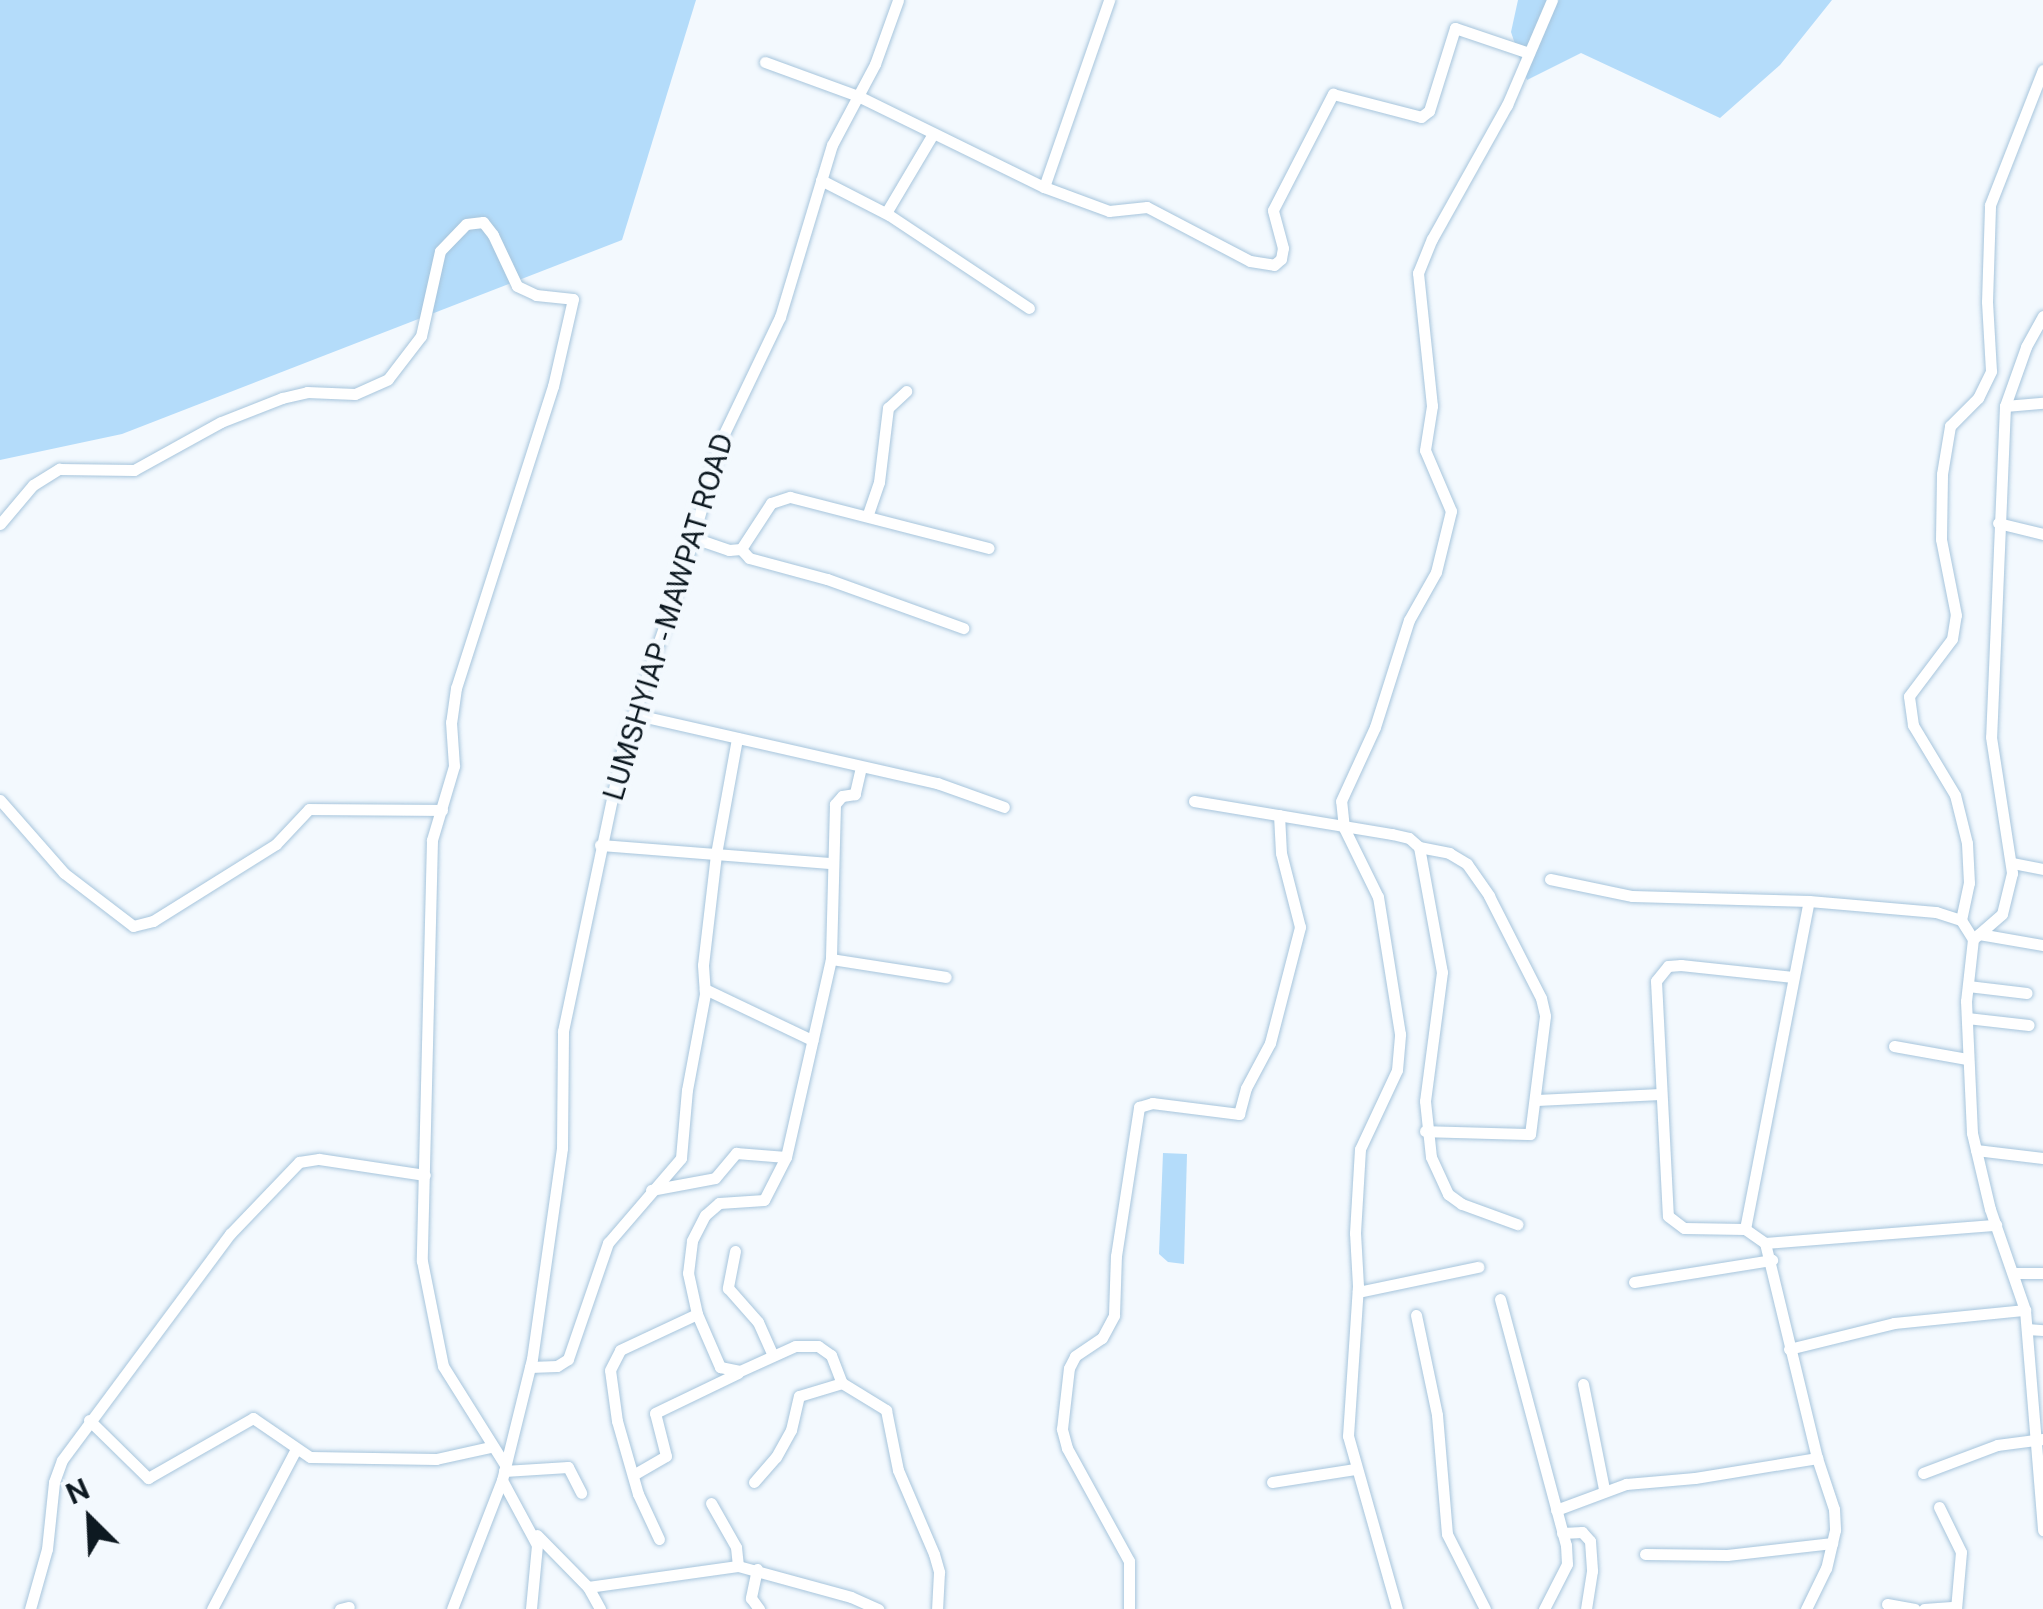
<!DOCTYPE html>
<html>
<head>
<meta charset="utf-8">
<style>
	body { margin:0 }
	#map { position:relative; width:2043px; height:1609px; overflow:hidden; background:#f3f9fe; font-family:"Public Sans",sans-serif }
	div>[style] { position:absolute }
	[style*='--x'] { left:calc(var(--x)*1px); top:calc(var(--y)*1px); width:calc(var(--w)*1px); rotate:calc(var(--a)*1deg) }
	.green>* { inset:0; background:#b4dcfa }
	.roads { filter:drop-shadow(0 0 2px #a7c5dc) drop-shadow(0 0 2px #a7c5dc) }
	.minor>* { height:11px; margin:-5.5px; padding:0 5.5px; transform-origin:5.5px; border-radius:5.5px; background:#fff }
	span { translate:-50% -50%; white-space:nowrap; text-align:center; line-height:1.15; -webkit-text-stroke:9px #f3f9fe; paint-order:stroke }
	.street-label { font-size:28px; color:#0d1921 }
	.north { position:absolute; left:40px; top:1469px; width:100px; height:100px; -webkit-text-stroke:8px #f3f9fe; paint-order:stroke; rotate:336deg; font-size:28px; font-weight:700; line-height:40px; text-align:center; color:#0d1921 }
	.north::after { content:''; display:block; margin:auto; width:35px; height:45px; background:#0d1921; clip-path:polygon(50% 0,100% 100%,50% 72%,0 100%) }
</style>
</head>
<body>
<div id="map">
	<div class="green">
		<div style="clip-path:polygon(0 0,696px 0,622px 240px,122px 434px,0 460px)"></div>
		<div style="clip-path:polygon(1518px 0,1832px 0,1780px 65px,1720px 118px,1581px 53px,1527px 80px,1511px 32px)"></div>
		<div style="clip-path:polygon(1163px 1153px,1187px 1154px,1184px 1264px,1168px 1262px,1159px 1254px)"></div>
	</div>
	<div class="roads">
		<div class="minor">
			<div style="--x:765;--y:62;--w:99;--a:20.1"></div>
			<div style="--x:858;--y:96;--w:207;--a:26.1"></div>
			<div style="--x:1044;--y:187;--w:69;--a:20.3"></div>
			<div style="--x:1109;--y:211;--w:38;--a:-6"></div>
			<div style="--x:1147;--y:207;--w:116;--a:27.7"></div>
			<div style="--x:1250;--y:261;--w:24;--a:9"></div>
			<div style="--x:1274;--y:265;--w:9;--a:-41"></div>
			<div style="--x:1281;--y:259;--w:11;--a:-80"></div>
			<div style="--x:1283;--y:248;--w:39;--a:-105"></div>
			<div style="--x:1273;--y:210;--w:131;--a:-62.7"></div>
			<div style="--x:1333;--y:94;--w:91;--a:14.6"></div>
			<div style="--x:1421;--y:117;--w:10;--a:-37"></div>
			<div style="--x:1429;--y:111;--w:87;--a:-72.6"></div>
			<div style="--x:1455;--y:28;--w:78;--a:18.7"></div>
			<div style="--x:821;--y:180;--w:76;--a:27.2"></div>
			<div style="--x:889;--y:215;--w:168;--a:33.6"></div>
			<div style="--x:1044;--y:187;--w:198;--a:-70.8"></div>
			<div style="--x:886;--y:213;--w:92;--a:-59.3"></div>
			<div style="--x:2043;--y:316;--w:35;--a:119"></div>
			<div style="--x:2026;--y:347;--w:63;--a:109.6"></div>
			<div style="--x:2005;--y:406;--w:331;--a:92.4"></div>
			<div style="--x:1991;--y:737;--w:138;--a:81.2"></div>
			<div style="--x:2012;--y:873;--w:42;--a:103.7"></div>
			<div style="--x:2002;--y:914;--w:38;--a:139"></div>
			<div style="--x:1973;--y:939;--w:62;--a:96.4"></div>
			<div style="--x:1966;--y:1001;--w:132;--a:87.4"></div>
			<div style="--x:1972;--y:1133;--w:78;--a:76.7"></div>
			<div style="--x:1990;--y:1209;--w:107;--a:70.9"></div>
			<div style="--x:2025;--y:1310;--w:221;--a:85.3"></div>
			<div style="--x:2005;--y:406;--w:38;--a:-5"></div>
			<div style="--x:868;--y:514;--w:34;--a:-71"></div>
			<div style="--x:879;--y:482;--w:75;--a:-83.1"></div>
			<div style="--x:888;--y:408;--w:25;--a:-43"></div>
			<div style="--x:1998;--y:523;--w:46;--a:13.7"></div>
			<div style="--x:0;--y:524;--w:51;--a:-49.8"></div>
			<div style="--x:33;--y:485;--w:31;--a:-32"></div>
			<div style="--x:59;--y:469;--w:75;--a:0.8"></div>
			<div style="--x:134;--y:470;--w:99;--a:-28.9"></div>
			<div style="--x:221;--y:422;--w:66;--a:-21.5"></div>
			<div style="--x:282;--y:398;--w:26;--a:-13"></div>
			<div style="--x:307;--y:392;--w:48;--a:2.4"></div>
			<div style="--x:355;--y:394;--w:36;--a:-24"></div>
			<div style="--x:388;--y:379;--w:54;--a:-52.5"></div>
			<div style="--x:421;--y:336;--w:87;--a:-77.4"></div>
			<div style="--x:440;--y:251;--w:37;--a:-46"></div>
			<div style="--x:466;--y:224;--w:17;--a:-7"></div>
			<div style="--x:483;--y:222;--w:16;--a:52"></div>
			<div style="--x:493;--y:235;--w:56;--a:64.8"></div>
			<div style="--x:517;--y:286;--w:21;--a:25"></div>
			<div style="--x:536;--y:295;--w:37;--a:6"></div>
			<div style="--x:573;--y:299;--w:89;--a:102.9"></div>
			<div style="--x:553;--y:386;--w:317;--a:107.8"></div>
			<div style="--x:456;--y:688;--w:34;--a:98"></div>
			<div style="--x:451;--y:722;--w:44;--a:86.1"></div>
			<div style="--x:454;--y:766;--w:77;--a:106.6"></div>
			<div style="--x:432;--y:840;--w:421;--a:91.4"></div>
			<div style="--x:422;--y:1261;--w:107;--a:78.7"></div>
			<div style="--x:443;--y:1366;--w:117;--a:57.9"></div>
			<div style="--x:694;--y:538;--w:37;--a:19"></div>
			<div style="--x:729;--y:550;--w:12;--a:-5"></div>
			<div style="--x:741;--y:549;--w:55;--a:-56.9"></div>
			<div style="--x:771;--y:503;--w:20;--a:-18"></div>
			<div style="--x:790;--y:497;--w:205;--a:14.4"></div>
			<div style="--x:741;--y:549;--w:12;--a:48"></div>
			<div style="--x:749;--y:558;--w:81;--a:15.1"></div>
			<div style="--x:827;--y:579;--w:145;--a:19.8"></div>
			<div style="--x:633;--y:714;--w:312;--a:12.8"></div>
			<div style="--x:937;--y:783;--w:71;--a:19.7"></div>
			<div style="--x:861;--y:767;--w:28;--a:103"></div>
			<div style="--x:855;--y:794;--w:13;--a:171"></div>
			<div style="--x:842;--y:796;--w:11;--a:131"></div>
			<div style="--x:835;--y:804;--w:155;--a:91.5"></div>
			<div style="--x:831;--y:959;--w:203;--a:102.8"></div>
			<div style="--x:786;--y:1157;--w:48;--a:117.1"></div>
			<div style="--x:764;--y:1200;--w:45;--a:176.2"></div>
			<div style="--x:719;--y:1203;--w:18;--a:139"></div>
			<div style="--x:705;--y:1215;--w:29;--a:117"></div>
			<div style="--x:692;--y:1241;--w:32;--a:97"></div>
			<div style="--x:688;--y:1273;--w:42;--a:77.6"></div>
			<div style="--x:697;--y:1314;--w:58;--a:66.5"></div>
			<div style="--x:720;--y:1367;--w:20;--a:11"></div>
			<div style="--x:740;--y:1371;--w:60;--a:-24.4"></div>
			<div style="--x:795;--y:1346;--w:23;--a:0"></div>
			<div style="--x:818;--y:1346;--w:16;--a:35"></div>
			<div style="--x:831;--y:1355;--w:30;--a:69"></div>
			<div style="--x:842;--y:1383;--w:52;--a:31.5"></div>
			<div style="--x:886;--y:1410;--w:61;--a:78.7"></div>
			<div style="--x:898;--y:1470;--w:91;--a:66.8"></div>
			<div style="--x:934;--y:1554;--w:19;--a:74"></div>
			<div style="--x:939;--y:1572;--w:37;--a:93"></div>
			<div style="--x:0;--y:800;--w:97;--a:48.8"></div>
			<div style="--x:64;--y:873;--w:87;--a:37.5"></div>
			<div style="--x:133;--y:926;--w:21;--a:-14"></div>
			<div style="--x:153;--y:921;--w:145;--a:-32"></div>
			<div style="--x:276;--y:844;--w:48;--a:-46.7"></div>
			<div style="--x:309;--y:809;--w:133;--a:0.4"></div>
			<div style="--x:1194;--y:801;--w:201;--a:9.5"></div>
			<div style="--x:1392;--y:834;--w:17;--a:13"></div>
			<div style="--x:1409;--y:838;--w:13;--a:42"></div>
			<div style="--x:1419;--y:847;--w:127;--a:79.6"></div>
			<div style="--x:1442;--y:972;--w:130;--a:97.5"></div>
			<div style="--x:1425;--y:1101;--w:56;--a:83.9"></div>
			<div style="--x:1431;--y:1157;--w:41;--a:65.3"></div>
			<div style="--x:1448;--y:1194;--w:17;--a:36"></div>
			<div style="--x:1462;--y:1204;--w:59;--a:20"></div>
			<div style="--x:600;--y:845;--w:231;--a:4.5"></div>
			<div style="--x:1419;--y:847;--w:31;--a:11"></div>
			<div style="--x:1449;--y:853;--w:21;--a:31"></div>
			<div style="--x:1467;--y:864;--w:39;--a:55"></div>
			<div style="--x:1489;--y:896;--w:114;--a:63"></div>
			<div style="--x:1541;--y:998;--w:18;--a:77"></div>
			<div style="--x:1545;--y:1016;--w:119;--a:97.2"></div>
			<div style="--x:1530;--y:1134;--w:105;--a:-178.4"></div>
			<div style="--x:2012;--y:863;--w:32;--a:11"></div>
			<div style="--x:1550;--y:879;--w:84;--a:11.7"></div>
			<div style="--x:1632;--y:896;--w:177;--a:1.6"></div>
			<div style="--x:1809;--y:901;--w:127;--a:5"></div>
			<div style="--x:1936;--y:912;--w:26;--a:18"></div>
			<div style="--x:1961;--y:920;--w:22;--a:58"></div>
			<div style="--x:1961;--y:920;--w:38;--a:-78"></div>
			<div style="--x:1969;--y:883;--w:40;--a:-92.9"></div>
			<div style="--x:1967;--y:843;--w:49;--a:-104"></div>
			<div style="--x:1955;--y:795;--w:82;--a:-121"></div>
			<div style="--x:1913;--y:725;--w:29;--a:-98"></div>
			<div style="--x:1909;--y:696;--w:71;--a:-53"></div>
			<div style="--x:1952;--y:639;--w:24;--a:-81"></div>
			<div style="--x:1956;--y:615;--w:77;--a:-101.2"></div>
			<div style="--x:1941;--y:539;--w:65;--a:-89.1"></div>
			<div style="--x:1942;--y:474;--w:49;--a:-80.5"></div>
			<div style="--x:1950;--y:426;--w:40;--a:-45"></div>
			<div style="--x:1978;--y:398;--w:30;--a:-64"></div>
			<div style="--x:1991;--y:371;--w:69;--a:-93.3"></div>
			<div style="--x:1987;--y:302;--w:97;--a:-88.2"></div>
			<div style="--x:1990;--y:205;--w:145;--a:-68.6"></div>
			<div style="--x:1979;--y:934;--w:65;--a:9.8"></div>
			<div style="--x:831;--y:959;--w:116;--a:8.9"></div>
			<div style="--x:1793;--y:977;--w:113;--a:-173.9"></div>
			<div style="--x:1681;--y:965;--w:13;--a:176"></div>
			<div style="--x:1668;--y:966;--w:19;--a:129"></div>
			<div style="--x:1656;--y:981;--w:235;--a:87.1"></div>
			<div style="--x:1668;--y:1216;--w:20;--a:37"></div>
			<div style="--x:1684;--y:1228;--w:61;--a:0.9"></div>
			<div style="--x:1745;--y:1229;--w:24;--a:35"></div>
			<div style="--x:1765;--y:1243;--w:221;--a:76.4"></div>
			<div style="--x:1817;--y:1458;--w:54;--a:71.6"></div>
			<div style="--x:1834;--y:1509;--w:21;--a:87"></div>
			<div style="--x:1835;--y:1530;--w:39;--a:103"></div>
			<div style="--x:1826;--y:1568;--w:46;--a:116"></div>
			<div style="--x:1968;--y:986;--w:59;--a:6.8"></div>
			<div style="--x:705;--y:989;--w:119;--a:25.5"></div>
			<div style="--x:1967;--y:1018;--w:62;--a:6.4"></div>
			<div style="--x:1894;--y:1046;--w:74;--a:10.1"></div>
			<div style="--x:1537;--y:1100;--w:123;--a:-2.8"></div>
			<div style="--x:1976;--y:1150;--w:67;--a:6.8"></div>
			<div style="--x:651;--y:1190;--w:65;--a:-10.6"></div>
			<div style="--x:715;--y:1178;--w:33;--a:-50"></div>
			<div style="--x:736;--y:1153;--w:50;--a:4.6"></div>
			<div style="--x:1745;--y:1229;--w:334;--a:-79"></div>
			<div style="--x:1765;--y:1243;--w:232;--a:-4.5"></div>
			<div style="--x:735;--y:1251;--w:38;--a:101"></div>
			<div style="--x:728;--y:1288;--w:45;--a:48.6"></div>
			<div style="--x:758;--y:1322;--w:36;--a:66"></div>
			<div style="--x:2014;--y:1273;--w:29;--a:0"></div>
			<div style="--x:1634;--y:1282;--w:140;--a:-9.1"></div>
			<div style="--x:1358;--y:1292;--w:123;--a:-11.8"></div>
			<div style="--x:1500;--y:1299;--w:255;--a:75"></div>
			<div style="--x:1566;--y:1545;--w:19;--a:87"></div>
			<div style="--x:1567;--y:1564;--w:51;--a:117.1"></div>
			<div style="--x:1416;--y:1315;--w:102;--a:78.1"></div>
			<div style="--x:1437;--y:1415;--w:119;--a:85.2"></div>
			<div style="--x:1447;--y:1534;--w:84;--a:63.1"></div>
			<div style="--x:2027;--y:1329;--w:16;--a:4"></div>
			<div style="--x:1789;--y:1349;--w:108;--a:-13.9"></div>
			<div style="--x:1894;--y:1323;--w:132;--a:-5.7"></div>
			<div style="--x:530;--y:1367;--w:27;--a:-2"></div>
			<div style="--x:557;--y:1366;--w:13;--a:-32"></div>
			<div style="--x:568;--y:1359;--w:123;--a:-71"></div>
			<div style="--x:608;--y:1243;--w:112;--a:-49.3"></div>
			<div style="--x:681;--y:1158;--w:68;--a:-85"></div>
			<div style="--x:687;--y:1090;--w:98;--a:-79.4"></div>
			<div style="--x:705;--y:994;--w:29;--a:-94"></div>
			<div style="--x:703;--y:965;--w:112;--a:-83.3"></div>
			<div style="--x:716;--y:854;--w:118;--a:-79.7"></div>
			<div style="--x:1583;--y:1384;--w:107;--a:78.7"></div>
			<div style="--x:89;--y:1420;--w:83;--a:44.5"></div>
			<div style="--x:148;--y:1478;--w:121;--a:-29.7"></div>
			<div style="--x:253;--y:1418;--w:69;--a:34.4"></div>
			<div style="--x:310;--y:1457;--w:126;--a:0.9"></div>
			<div style="--x:436;--y:1459;--w:55;--a:-12.5"></div>
			<div style="--x:504;--y:1471;--w:64;--a:-3.6"></div>
			<div style="--x:568;--y:1467;--w:29;--a:63"></div>
			<div style="--x:1923;--y:1473;--w:79;--a:-20.7"></div>
			<div style="--x:1997;--y:1445;--w:46;--a:-7.4"></div>
			<div style="--x:633;--y:1475;--w:38;--a:-30"></div>
			<div style="--x:666;--y:1456;--w:44;--a:-104.3"></div>
			<div style="--x:655;--y:1413;--w:92;--a:-25.7"></div>
			<div style="--x:502;--y:1480;--w:74;--a:61.7"></div>
			<div style="--x:537;--y:1545;--w:64;--a:95.4"></div>
			<div style="--x:754;--y:1482;--w:33;--a:-49"></div>
			<div style="--x:776;--y:1457;--w:31;--a:-61"></div>
			<div style="--x:791;--y:1430;--w:35;--a:-77"></div>
			<div style="--x:799;--y:1396;--w:45;--a:-16.8"></div>
			<div style="--x:1272;--y:1482;--w:84;--a:-8.9"></div>
			<div style="--x:711;--y:1503;--w:51;--a:60.4"></div>
			<div style="--x:736;--y:1547;--w:19;--a:84"></div>
			<div style="--x:1939;--y:1507;--w:50;--a:63.9"></div>
			<div style="--x:1961;--y:1552;--w:57;--a:95"></div>
			<div style="--x:1556;--y:1510;--w:75;--a:-20.4"></div>
			<div style="--x:1626;--y:1484;--w:69;--a:-5"></div>
			<div style="--x:1695;--y:1478;--w:124;--a:-9.3"></div>
			<div style="--x:1562;--y:1533;--w:20;--a:-3"></div>
			<div style="--x:1582;--y:1532;--w:12;--a:48"></div>
			<div style="--x:1590;--y:1541;--w:30;--a:86"></div>
			<div style="--x:1592;--y:1571;--w:38;--a:99"></div>
			<div style="--x:537;--y:1535;--w:73;--a:45.6"></div>
			<div style="--x:588;--y:1587;--w:25;--a:61"></div>
			<div style="--x:659;--y:1539;--w:50;--a:-115"></div>
			<div style="--x:638;--y:1494;--w:76;--a:-106"></div>
			<div style="--x:617;--y:1421;--w:51;--a:-97.8"></div>
			<div style="--x:610;--y:1370;--w:22;--a:-63"></div>
			<div style="--x:620;--y:1350;--w:85;--a:-25.1"></div>
			<div style="--x:1645;--y:1554;--w:82;--a:0.7"></div>
			<div style="--x:1727;--y:1555;--w:106;--a:-6.5"></div>
			<div style="--x:757;--y:1569;--w:30;--a:102"></div>
			<div style="--x:751;--y:1598;--w:14;--a:54"></div>
			<div style="--x:588;--y:1587;--w:151;--a:-8"></div>
			<div style="--x:738;--y:1566;--w:117;--a:15.3"></div>
			<div style="--x:851;--y:1597;--w:30;--a:24"></div>
			<div style="--x:1887;--y:1604;--w:28;--a:10"></div>
			<div style="--x:30;--y:1609;--w:62;--a:-74.2"></div>
			<div style="--x:47;--y:1549;--w:67;--a:-84"></div>
			<div style="--x:54;--y:1482;--w:23;--a:-70"></div>
			<div style="--x:62;--y:1460;--w:282;--a:-53.4"></div>
			<div style="--x:230;--y:1234;--w:100;--a:-46.2"></div>
			<div style="--x:299;--y:1162;--w:20;--a:-9"></div>
			<div style="--x:319;--y:1159;--w:107;--a:8.6"></div>
			<div style="--x:212;--y:1609;--w:178;--a:-62.3"></div>
			<div style="--x:340;--y:1609;--w:9;--a:-13"></div>
			<div style="--x:452;--y:1609;--w:138;--a:-68.8"></div>
			<div style="--x:502;--y:1480;--w:125;--a:-76.1"></div>
			<div style="--x:532;--y:1359;--w:213;--a:-81.9"></div>
			<div style="--x:562;--y:1148;--w:117;--a:-89.5"></div>
			<div style="--x:563;--y:1031;--w:291;--a:-78.1"></div>
			<div style="--x:623;--y:746;--w:187;--a:-71"></div>
			<div style="--x:684;--y:569;--w:134;--a:-74"></div>
			<div style="--x:721;--y:440;--w:136;--a:-64.4"></div>
			<div style="--x:780;--y:317;--w:180;--a:-73.2"></div>
			<div style="--x:832;--y:145;--w:92;--a:-62"></div>
			<div style="--x:875;--y:64;--w:68;--a:-70.2"></div>
			<div style="--x:1129;--y:1609;--w:48;--a:-90"></div>
			<div style="--x:1129;--y:1561;--w:129;--a:-118.8"></div>
			<div style="--x:1067;--y:1448;--w:20;--a:-105"></div>
			<div style="--x:1062;--y:1429;--w:61;--a:-83.5"></div>
			<div style="--x:1069;--y:1368;--w:13;--a:-63"></div>
			<div style="--x:1075;--y:1356;--w:32;--a:-34"></div>
			<div style="--x:1102;--y:1338;--w:26;--a:-62"></div>
			<div style="--x:1114;--y:1315;--w:59;--a:-88.1"></div>
			<div style="--x:1116;--y:1256;--w:151;--a:-81.2"></div>
			<div style="--x:1139;--y:1107;--w:14;--a:-17"></div>
			<div style="--x:1152;--y:1103;--w:88;--a:7.2"></div>
			<div style="--x:1239;--y:1114;--w:27;--a:-75"></div>
			<div style="--x:1246;--y:1088;--w:51;--a:-61.9"></div>
			<div style="--x:1270;--y:1043;--w:120;--a:-75.5"></div>
			<div style="--x:1300;--y:927;--w:76;--a:-104.4"></div>
			<div style="--x:1281;--y:853;--w:38;--a:-93"></div>
			<div style="--x:1397;--y:1609;--w:180;--a:-105.8"></div>
			<div style="--x:1348;--y:1436;--w:150;--a:-86.2"></div>
			<div style="--x:1358;--y:1286;--w:53;--a:-93.2"></div>
			<div style="--x:1355;--y:1233;--w:84;--a:-86.6"></div>
			<div style="--x:1360;--y:1149;--w:87;--a:-64.9"></div>
			<div style="--x:1397;--y:1070;--w:36;--a:-85"></div>
			<div style="--x:1400;--y:1034;--w:139;--a:-99.1"></div>
			<div style="--x:1378;--y:897;--w:77;--a:-116.2"></div>
			<div style="--x:1344;--y:828;--w:27;--a:-96"></div>
			<div style="--x:1341;--y:801;--w:81;--a:-65.3"></div>
			<div style="--x:1375;--y:727;--w:112;--a:-72.4"></div>
			<div style="--x:1409;--y:620;--w:55;--a:-60.6"></div>
			<div style="--x:1436;--y:572;--w:63;--a:-76.2"></div>
			<div style="--x:1451;--y:511;--w:66;--a:-113.1"></div>
			<div style="--x:1425;--y:450;--w:45;--a:-81"></div>
			<div style="--x:1432;--y:406;--w:134;--a:-96"></div>
			<div style="--x:1418;--y:273;--w:37;--a:-68"></div>
			<div style="--x:1432;--y:239;--w:154;--a:-60.8"></div>
			<div style="--x:1507;--y:105;--w:114;--a:-66.8"></div>
			<div style="--x:1924;--y:1609;--w:31;--a:-4"></div>
		</div>
	</div>
	<div class="street-label">
		<span style="left:668px;top:617px;rotate:-73deg">LUMSHYIAP - MAWPAT ROAD</span>
	</div>
	<div class="north">N</div>
</div>
</body>
</html>
